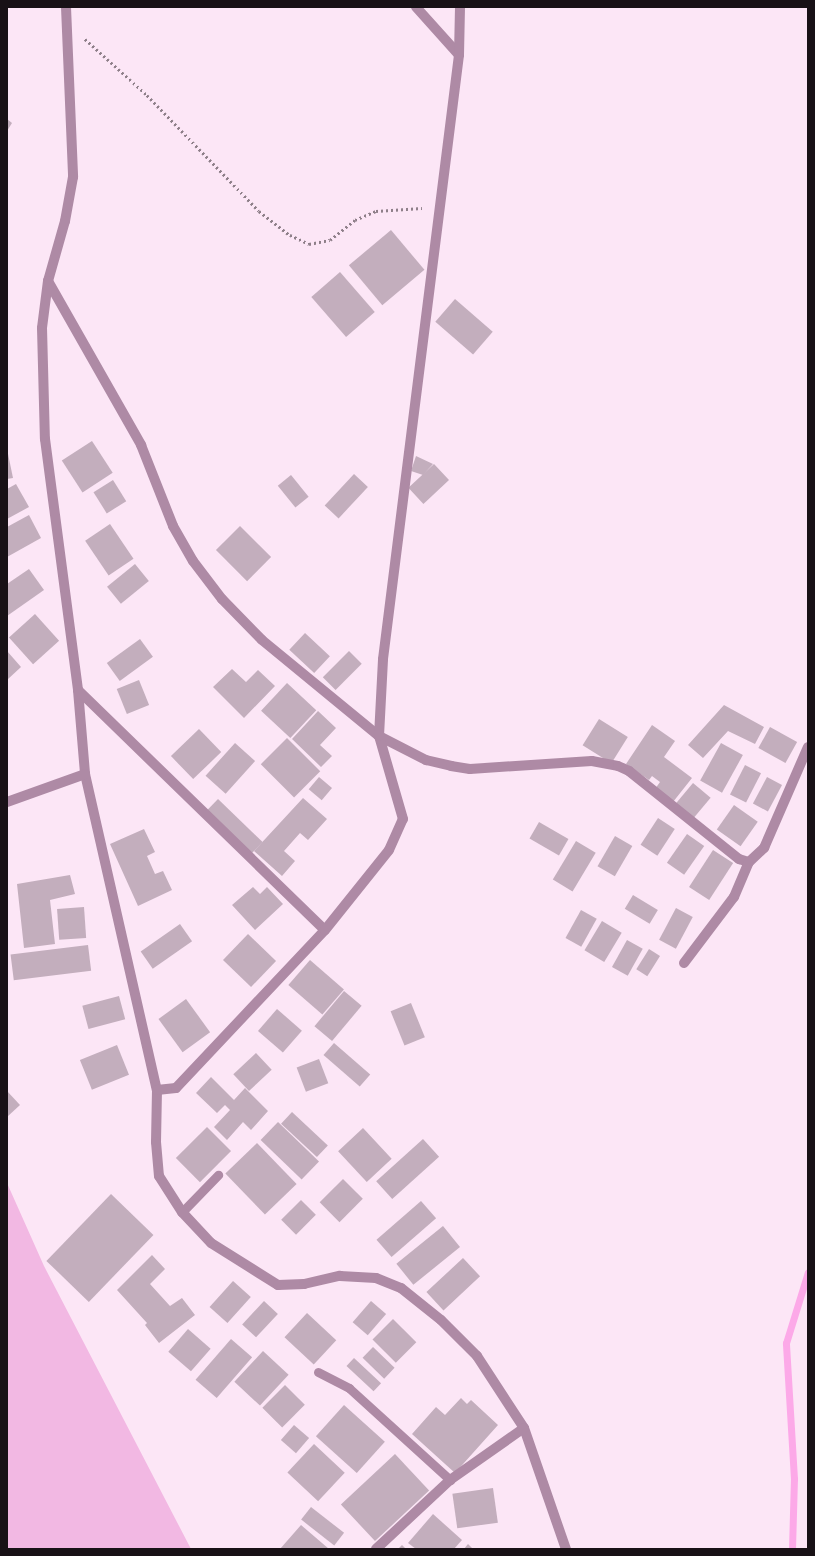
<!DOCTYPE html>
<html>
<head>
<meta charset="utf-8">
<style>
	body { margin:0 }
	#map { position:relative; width:815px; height:1556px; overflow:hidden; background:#fce6f6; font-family:Roboto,sans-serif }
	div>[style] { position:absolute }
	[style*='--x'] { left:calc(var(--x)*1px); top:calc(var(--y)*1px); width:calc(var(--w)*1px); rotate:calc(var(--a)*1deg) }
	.green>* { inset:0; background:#f2b8e3 }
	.stream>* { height:7px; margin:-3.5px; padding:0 3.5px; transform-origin:3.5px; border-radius:3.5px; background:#fca9e8 }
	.building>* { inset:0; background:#c3aebd; transform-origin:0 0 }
	.path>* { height:2.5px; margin-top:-1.25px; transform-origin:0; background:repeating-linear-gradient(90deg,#8e7f89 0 2px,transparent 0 5px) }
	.lane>* { height:9px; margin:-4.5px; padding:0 4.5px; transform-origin:4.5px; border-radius:4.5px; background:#ae8aa5 }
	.street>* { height:10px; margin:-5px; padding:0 5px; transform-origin:5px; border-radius:5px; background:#ae8aa5 }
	span { translate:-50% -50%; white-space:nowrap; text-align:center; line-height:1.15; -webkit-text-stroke:4px #fff; paint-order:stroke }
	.frame { position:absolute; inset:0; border:8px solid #181116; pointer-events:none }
</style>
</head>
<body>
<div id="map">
	<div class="green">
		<div style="clip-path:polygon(7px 1183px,44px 1266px,191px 1549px,7px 1549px)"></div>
	</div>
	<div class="stream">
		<div style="--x:792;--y:1549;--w:70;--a:-88.4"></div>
		<div style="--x:794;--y:1479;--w:136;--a:-93.4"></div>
		<div style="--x:786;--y:1343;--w:74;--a:-72.8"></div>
	</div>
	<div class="building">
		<div style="clip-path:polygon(7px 119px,12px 123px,7px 131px)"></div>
		<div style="left:391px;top:230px;width:52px;height:55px;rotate:50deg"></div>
		<div style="left:340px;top:272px;width:53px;height:38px;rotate:49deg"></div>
		<div style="left:455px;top:299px;width:50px;height:30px;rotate:41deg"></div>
		<div style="left:92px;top:441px;width:38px;height:36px;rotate:57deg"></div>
		<div style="clip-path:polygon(7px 449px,13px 478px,7px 479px)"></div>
		<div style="clip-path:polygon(416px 456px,433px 464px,423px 475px,411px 471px)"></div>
		<div style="left:434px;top:464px;width:22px;height:35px;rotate:47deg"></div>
		<div style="left:354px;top:474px;width:19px;height:43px;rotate:43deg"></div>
		<div style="left:291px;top:475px;width:28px;height:17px;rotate:51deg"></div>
		<div style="left:113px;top:480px;width:25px;height:23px;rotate:58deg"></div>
		<div style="clip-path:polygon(16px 484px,29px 507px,7px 519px,7px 489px)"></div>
		<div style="clip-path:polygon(29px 515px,41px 538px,7px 557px,7px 527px)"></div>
		<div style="left:110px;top:524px;width:42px;height:30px;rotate:56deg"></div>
		<div style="left:240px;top:526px;width:44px;height:34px;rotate:45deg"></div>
		<div style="left:135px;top:564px;width:22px;height:36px;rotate:51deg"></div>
		<div style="clip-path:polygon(29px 569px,44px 590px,7px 616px,7px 584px)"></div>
		<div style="left:35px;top:614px;width:36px;height:35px;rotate:48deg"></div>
		<div style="left:305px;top:633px;width:34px;height:23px;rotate:43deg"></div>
		<div style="left:140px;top:639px;width:22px;height:41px;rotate:54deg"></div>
		<div style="clip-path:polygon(7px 651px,21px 667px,7px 680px)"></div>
		<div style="left:349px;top:651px;width:18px;height:37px;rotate:45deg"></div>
		<div style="clip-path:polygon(232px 669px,246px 682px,258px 670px,275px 686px,244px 718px,213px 687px)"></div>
		<div style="left:139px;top:680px;width:27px;height:24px;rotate:68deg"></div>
		<div style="left:287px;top:683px;width:40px;height:38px;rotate:43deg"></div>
		<div style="clip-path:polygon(724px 705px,764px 727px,755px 744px,728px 731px,703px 758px,688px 745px)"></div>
		<div style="clip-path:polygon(318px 711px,336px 728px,320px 745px,332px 756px,321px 767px,292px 739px)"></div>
		<div style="left:599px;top:719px;width:34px;height:31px;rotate:32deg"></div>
		<div style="clip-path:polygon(652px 725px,675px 741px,664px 757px,692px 778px,673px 802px,655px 789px,660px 782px,652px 776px,649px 780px,626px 764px)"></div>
		<div style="left:770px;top:727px;width:31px;height:24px;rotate:29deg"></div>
		<div style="left:199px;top:729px;width:32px;height:39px;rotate:46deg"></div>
		<div style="left:287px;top:738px;width:47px;height:37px;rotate:45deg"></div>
		<div style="left:235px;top:743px;width:27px;height:44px;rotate:42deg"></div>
		<div style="left:721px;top:743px;width:25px;height:43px;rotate:29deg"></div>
		<div style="left:745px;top:765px;width:18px;height:33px;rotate:27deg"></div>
		<div style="left:319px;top:777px;width:17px;height:16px;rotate:40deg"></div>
		<div style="left:767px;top:777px;width:17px;height:30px;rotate:28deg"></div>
		<div style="left:693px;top:783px;width:23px;height:28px;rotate:40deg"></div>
		<div style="clip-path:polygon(303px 798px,327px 819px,308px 840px,300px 833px,284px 851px,295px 861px,282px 876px,254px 851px)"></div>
		<div style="left:218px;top:799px;width:62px;height:16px;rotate:44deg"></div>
		<div style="left:734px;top:805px;width:29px;height:30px;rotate:35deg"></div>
		<div style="left:658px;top:818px;width:20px;height:32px;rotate:33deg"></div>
		<div style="left:539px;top:822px;width:34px;height:19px;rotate:30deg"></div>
		<div style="clip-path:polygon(144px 829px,155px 852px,147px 856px,155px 874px,163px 871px,172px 890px,138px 906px,110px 844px)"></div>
		<div style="left:687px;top:834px;width:21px;height:35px;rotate:35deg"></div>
		<div style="left:615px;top:836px;width:20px;height:35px;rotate:30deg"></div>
		<div style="left:576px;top:841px;width:23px;height:45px;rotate:31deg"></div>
		<div style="left:713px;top:850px;width:24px;height:44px;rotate:33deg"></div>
		<div style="clip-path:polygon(70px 875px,75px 894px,50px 900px,55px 944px,24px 948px,17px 884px)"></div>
		<div style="clip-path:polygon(253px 887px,260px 894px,267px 887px,283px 904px,255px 930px,232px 905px)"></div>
		<div style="left:633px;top:895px;width:29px;height:16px;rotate:31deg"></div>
		<div style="left:84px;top:907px;width:31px;height:27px;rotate:86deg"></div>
		<div style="left:676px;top:908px;width:19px;height:36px;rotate:28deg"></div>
		<div style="left:581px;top:910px;width:18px;height:32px;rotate:29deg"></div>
		<div style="left:602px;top:921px;width:23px;height:34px;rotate:31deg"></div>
		<div style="left:180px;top:924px;width:21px;height:48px;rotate:55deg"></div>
		<div style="left:248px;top:934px;width:39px;height:36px;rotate:44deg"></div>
		<div style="left:627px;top:940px;width:18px;height:31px;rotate:29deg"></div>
		<div style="left:88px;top:945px;width:26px;height:78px;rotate:83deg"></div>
		<div style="left:649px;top:949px;width:13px;height:24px;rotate:32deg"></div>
		<div style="left:310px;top:960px;width:45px;height:33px;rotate:41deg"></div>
		<div style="left:344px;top:991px;width:23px;height:46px;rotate:40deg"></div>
		<div style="left:119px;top:996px;width:24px;height:38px;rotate:75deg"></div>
		<div style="left:186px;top:999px;width:41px;height:34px;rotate:54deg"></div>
		<div style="left:411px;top:1003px;width:37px;height:22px;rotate:68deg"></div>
		<div style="left:277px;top:1009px;width:33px;height:29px;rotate:41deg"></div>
		<div style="left:334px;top:1043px;width:48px;height:16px;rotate:41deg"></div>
		<div style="left:117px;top:1045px;width:32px;height:40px;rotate:68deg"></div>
		<div style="left:256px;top:1053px;width:23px;height:31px;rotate:47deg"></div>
		<div style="left:319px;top:1059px;width:26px;height:24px;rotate:69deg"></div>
		<div style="clip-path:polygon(211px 1077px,234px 1100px,245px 1088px,268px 1111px,251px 1130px,243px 1122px,227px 1140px,214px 1127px,230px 1110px,225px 1105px,217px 1113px,196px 1093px)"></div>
		<div style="clip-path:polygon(7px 1091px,20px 1105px,7px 1117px)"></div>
		<div style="left:292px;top:1112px;width:49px;height:16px;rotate:43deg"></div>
		<div style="left:278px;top:1122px;width:57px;height:25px;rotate:44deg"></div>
		<div style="left:207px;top:1127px;width:34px;height:44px;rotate:45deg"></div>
		<div style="left:363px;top:1128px;width:42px;height:34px;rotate:47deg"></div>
		<div style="left:423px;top:1139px;width:24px;height:63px;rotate:48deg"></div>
		<div style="left:257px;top:1143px;width:57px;height:44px;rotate:46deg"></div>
		<div style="left:343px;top:1179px;width:28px;height:33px;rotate:45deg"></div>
		<div style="left:111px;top:1194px;width:59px;height:93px;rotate:44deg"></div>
		<div style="left:301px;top:1200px;width:21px;height:28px;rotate:45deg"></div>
		<div style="left:421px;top:1201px;width:23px;height:59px;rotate:49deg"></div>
		<div style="left:443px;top:1226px;width:27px;height:60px;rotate:51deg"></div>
		<div style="clip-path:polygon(152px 1255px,165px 1269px,150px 1284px,170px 1306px,182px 1298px,195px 1315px,159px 1343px,145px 1325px,147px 1323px,117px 1290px)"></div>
		<div style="left:463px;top:1258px;width:25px;height:50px;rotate:47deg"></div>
		<div style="left:233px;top:1281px;width:24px;height:35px;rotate:42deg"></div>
		<div style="left:264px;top:1301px;width:19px;height:32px;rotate:43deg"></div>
		<div style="left:371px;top:1301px;width:20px;height:28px;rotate:41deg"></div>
		<div style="left:307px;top:1313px;width:40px;height:33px;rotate:43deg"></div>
		<div style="left:393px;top:1319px;width:33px;height:29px;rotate:45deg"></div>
		<div style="left:188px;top:1329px;width:30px;height:30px;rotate:41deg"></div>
		<div style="left:231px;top:1339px;width:28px;height:54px;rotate:41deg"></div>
		<div style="left:373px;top:1347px;width:30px;height:15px;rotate:44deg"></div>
		<div style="left:263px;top:1351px;width:35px;height:42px;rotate:43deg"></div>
		<div style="left:354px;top:1358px;width:37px;height:11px;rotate:43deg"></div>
		<div style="left:285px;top:1385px;width:28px;height:32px;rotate:45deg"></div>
		<div style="clip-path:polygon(461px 1398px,467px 1404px,471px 1400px,498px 1425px,455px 1473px,412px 1434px,436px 1407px,445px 1415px)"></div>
		<div style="left:344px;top:1405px;width:55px;height:42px;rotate:42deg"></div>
		<div style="left:294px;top:1425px;width:20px;height:20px;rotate:41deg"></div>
		<div style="left:314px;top:1444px;width:42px;height:39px;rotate:43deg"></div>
		<div style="left:395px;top:1454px;width:50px;height:74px;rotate:47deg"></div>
		<div style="left:493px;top:1488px;width:35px;height:41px;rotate:82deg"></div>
		<div style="left:311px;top:1507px;width:42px;height:16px;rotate:38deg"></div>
		<div style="clip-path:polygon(433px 1514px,462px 1540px,454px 1549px,416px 1549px,408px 1543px)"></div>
		<div style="clip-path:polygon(301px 1525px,329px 1549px,280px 1549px)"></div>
		<div style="clip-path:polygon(468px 1544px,473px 1549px,464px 1549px)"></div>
		<div style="clip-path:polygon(402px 1545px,406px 1549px,398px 1549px)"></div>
	</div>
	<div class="path">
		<div style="--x:85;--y:39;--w:84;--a:42.1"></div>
		<div style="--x:147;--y:95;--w:161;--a:46"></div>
		<div style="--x:259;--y:211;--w:39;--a:38"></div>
		<div style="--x:290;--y:235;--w:21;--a:25"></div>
		<div style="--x:309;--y:244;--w:21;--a:-11"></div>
		<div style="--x:330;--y:240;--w:32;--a:-39"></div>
		<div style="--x:355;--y:220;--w:23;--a:-23"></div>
		<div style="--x:376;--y:211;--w:46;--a:-3.7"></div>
	</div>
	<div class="lane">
		<div style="--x:182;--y:1212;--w:52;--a:-45.8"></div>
		<div style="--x:318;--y:1372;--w:35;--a:27"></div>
		<div style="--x:349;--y:1388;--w:137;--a:42.3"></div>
	</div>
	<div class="street">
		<div style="--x:66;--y:7;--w:170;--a:87.6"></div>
		<div style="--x:73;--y:177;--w:45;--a:100.3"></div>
		<div style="--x:65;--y:221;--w:62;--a:105.8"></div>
		<div style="--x:48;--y:281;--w:47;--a:97.3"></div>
		<div style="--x:42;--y:328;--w:111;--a:88.5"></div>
		<div style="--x:45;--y:439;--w:253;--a:82.5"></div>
		<div style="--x:78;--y:690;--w:84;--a:85.2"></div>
		<div style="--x:85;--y:774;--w:324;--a:77.2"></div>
		<div style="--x:157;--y:1090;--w:52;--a:91.1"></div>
		<div style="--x:156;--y:1142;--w:34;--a:85"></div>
		<div style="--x:159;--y:1176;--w:43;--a:57.4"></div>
		<div style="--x:182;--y:1212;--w:42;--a:46.9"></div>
		<div style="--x:211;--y:1243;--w:79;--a:32.1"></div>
		<div style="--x:278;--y:1285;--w:26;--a:-2"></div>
		<div style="--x:304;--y:1284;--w:37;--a:-13"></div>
		<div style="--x:340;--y:1276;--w:36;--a:3"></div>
		<div style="--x:376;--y:1278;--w:27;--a:22"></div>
		<div style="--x:401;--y:1288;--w:51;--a:38.7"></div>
		<div style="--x:441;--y:1320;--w:51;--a:45"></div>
		<div style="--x:477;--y:1356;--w:86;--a:56.9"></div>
		<div style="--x:524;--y:1428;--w:128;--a:70.9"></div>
		<div style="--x:416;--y:7;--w:64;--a:48.1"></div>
		<div style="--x:48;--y:281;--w:189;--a:60.4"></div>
		<div style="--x:141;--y:445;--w:87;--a:68.4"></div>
		<div style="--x:173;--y:526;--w:40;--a:60.3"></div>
		<div style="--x:193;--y:561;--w:48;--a:52.7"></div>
		<div style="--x:222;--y:599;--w:57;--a:45.7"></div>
		<div style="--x:262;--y:640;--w:151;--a:39.4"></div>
		<div style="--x:379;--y:736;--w:53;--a:27.1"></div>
		<div style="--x:426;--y:760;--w:26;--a:13"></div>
		<div style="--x:451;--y:766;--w:19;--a:9"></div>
		<div style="--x:470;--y:769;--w:122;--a:-3.8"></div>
		<div style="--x:592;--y:761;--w:26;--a:11"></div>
		<div style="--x:618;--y:766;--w:12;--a:24"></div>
		<div style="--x:629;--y:771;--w:141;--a:38.7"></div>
		<div style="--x:739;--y:859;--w:10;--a:17"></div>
		<div style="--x:749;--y:862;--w:21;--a:-43"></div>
		<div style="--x:764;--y:848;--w:110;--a:-66.5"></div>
		<div style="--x:78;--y:690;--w:344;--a:44.2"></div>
		<div style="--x:7;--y:802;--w:83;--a:-19.7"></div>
		<div style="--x:684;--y:963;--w:83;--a:-52.9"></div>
		<div style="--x:734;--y:897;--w:38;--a:-67"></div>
		<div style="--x:157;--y:1090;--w:19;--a:-6"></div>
		<div style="--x:176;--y:1088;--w:217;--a:-46.7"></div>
		<div style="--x:325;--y:930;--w:102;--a:-51.3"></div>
		<div style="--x:389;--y:850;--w:34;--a:-66"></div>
		<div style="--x:403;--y:819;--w:86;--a:-106.1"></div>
		<div style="--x:379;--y:736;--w:77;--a:-87"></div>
		<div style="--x:383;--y:659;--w:609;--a:-82.83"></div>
		<div style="--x:459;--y:55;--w:48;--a:-88.8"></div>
		<div style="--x:376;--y:1549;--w:101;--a:-43"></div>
		<div style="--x:450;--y:1480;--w:90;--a:-35.1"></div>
	</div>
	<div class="frame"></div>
</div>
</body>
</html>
